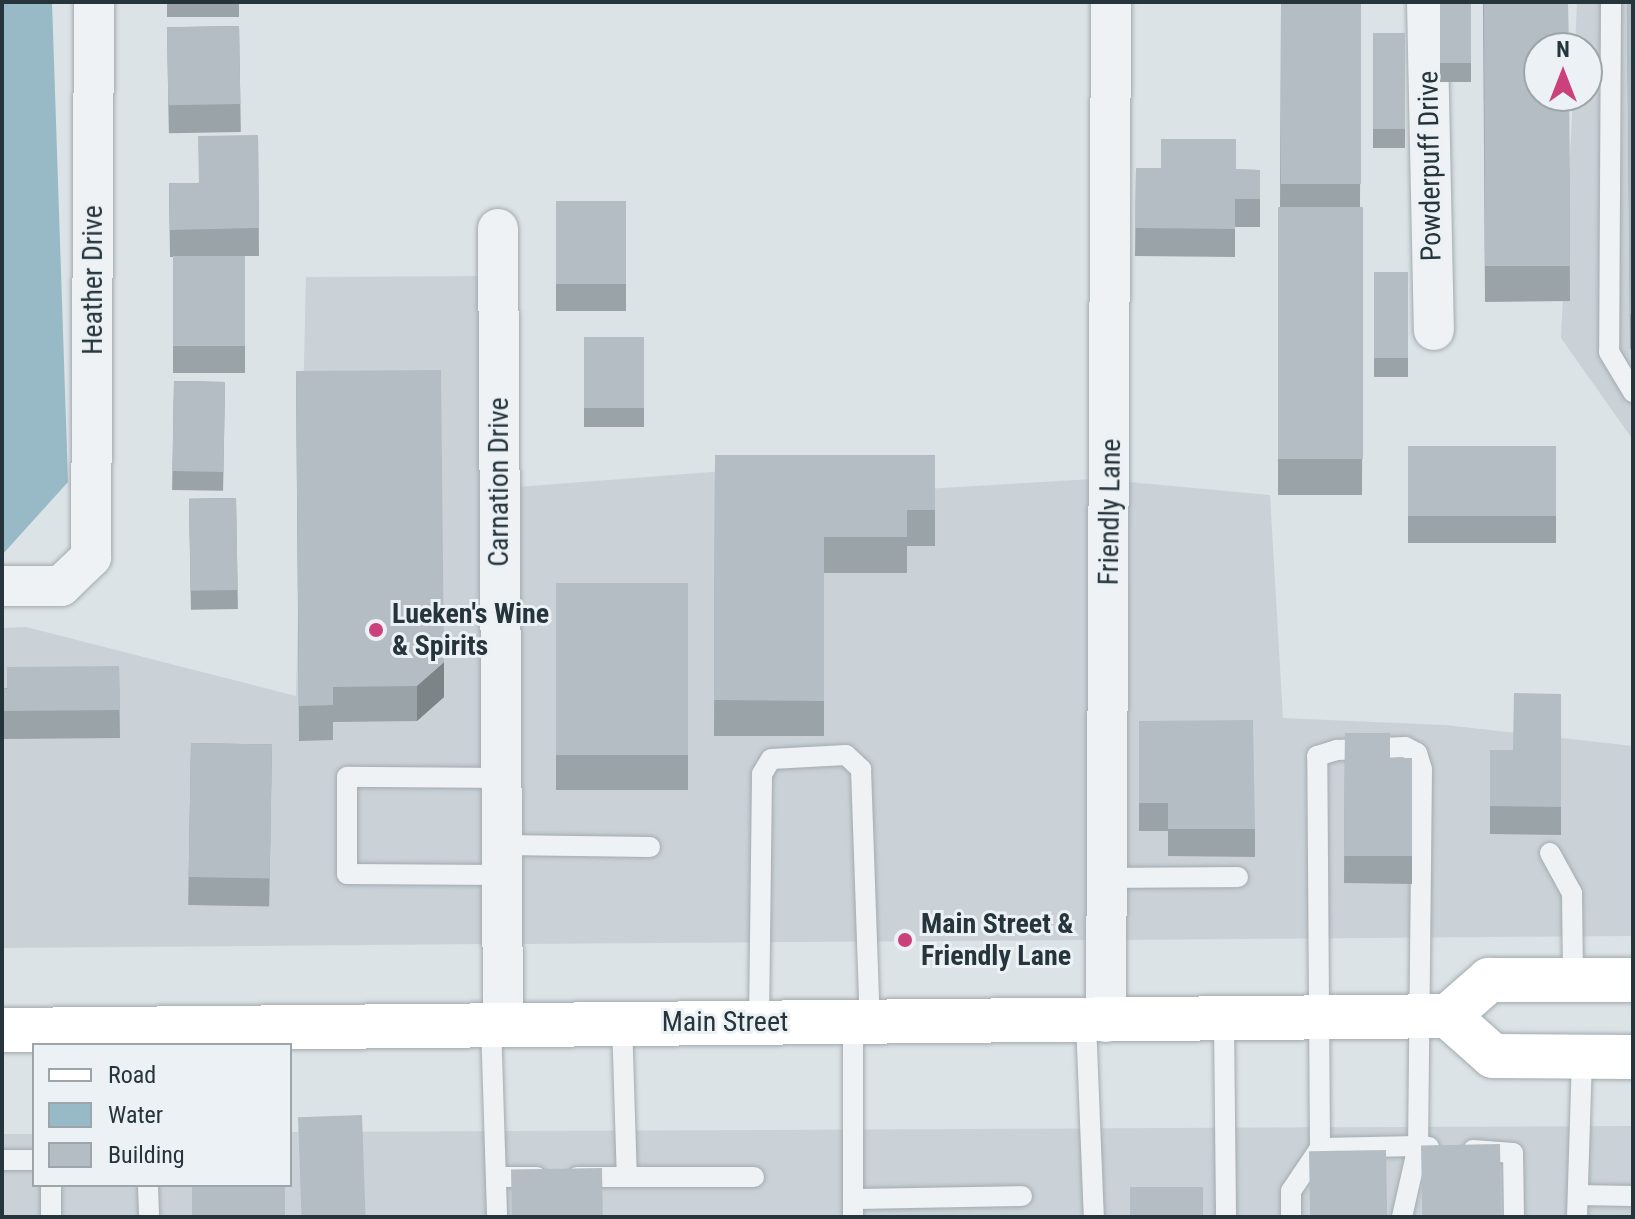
<!DOCTYPE html>
<html>
<head>
<meta charset="utf-8">
<style>
	body { margin:0 }
	#map { position:relative; width:1635px; height:1219px; overflow:hidden; background:#dce3e6; font-family:"Roboto Condensed",sans-serif }
	div>[style] { position:absolute }
	[style*='--x'] { left:calc(var(--x)*1px); top:calc(var(--y)*1px); width:calc(var(--w)*1px); rotate:calc(var(--a)*1deg) }
	.built>* { inset:0; background:#cad2d8 }
	.water>* { inset:0; background:#97bac6 }
	.roads { filter:drop-shadow(0 0 2px #a2abb0) drop-shadow(0 0 2px #a2abb0) }
	.lane>* { height:20px; margin:-10px; padding:0 10px; transform-origin:10px; border-radius:10px; background:#eff2f5 }
	.street>* { height:40px; margin:-20px; padding:0 20px; transform-origin:20px; border-radius:20px; background:#eff2f5 }
	.secondary>* { height:44px; margin:-22px; padding:0 22px; transform-origin:22px; border-radius:22px; background:#fff }
	.wall>* { inset:0; background:#9aa3a8; transform-origin:0 0 }
	.shaded-wall>* { inset:0; background:#7d8488 }
	.building>* { inset:0; background:#b3bdc3; transform-origin:0 0 }
	.dots>* { width:22px; height:22px; translate:-50% -50%; box-sizing:border-box; border:4px solid #ebf1f4; border-radius:50% }
	span { translate:-50% -50%; white-space:nowrap; text-align:center; line-height:1.15; -webkit-text-stroke:6px #ebf1f4; paint-order:stroke }
	.street-label { font-size:28px; color:#26343c }
	.poi-label { font-size:28px; color:#26343c; font-weight:700 }
	.left { translate:0 -50%; text-align:left }
	.frame { position:absolute; inset:0; border:4px solid #26343c; pointer-events:none }
	.legend { position:absolute; left:32px; top:1043px; width:260px; height:144px; box-sizing:border-box; background:#ebf1f4; border:2px solid #9ca5aa; margin:0; padding:10px 14px; list-style:none; font-size:24px; color:#26343c }
	.legend li { display:flex; align-items:center; gap:16px; height:40px }
	.legend b { width:40px; border:2px solid #9ca5aa }
	.north { position:absolute; left:1523px; top:32px; width:80px; height:80px; box-sizing:border-box; background:#ebf1f4; border:2px solid #9ca5aa; border-radius:50%; rotate:0deg; font-size:22px; font-weight:700; line-height:32px; text-align:center; color:#26343c }
	.north::after { content:''; display:block; margin:auto; width:28px; height:36px; background:#cb417b; clip-path:polygon(50% 0,100% 100%,50% 72%,0 100%) }
</style>
</head>
<body>
<div id="map">
	<div class="built">
		<div style="clip-path:polygon(1577px 2px,1633px 2px,1633px 440px,1561px 338px,1573px 96px,1587px 96px,1587px 48px,1575px 48px)"></div>
		<div style="clip-path:polygon(480px 276px,485px 944px,2px 948px,2px 628px,26px 627px,296px 696px,306px 277px)"></div>
		<div style="clip-path:polygon(802px 465px,808px 496px,1093px 479px,1089px 940px,521px 944px,517px 487px)"></div>
		<div style="clip-path:polygon(1129px 482px,1270px 495px,1283px 718px,1445px 725px,1633px 746px,1633px 936px,1125px 940px)"></div>
		<div style="clip-path:polygon(1633px 1126px,1633px 1217px,2px 1217px,2px 1134px,34px 1134px,34px 1185px,290px 1185px,290px 1132px)"></div>
	</div>
	<div class="water">
		<div style="clip-path:polygon(2px 2px,52px 2px,68px 482px,2px 555px)"></div>
	</div>
	<div class="roads">
		<div class="lane">
			<div style="--x:1611;--y:2;--w:350;--a:90.3"></div>
			<div style="--x:1609;--y:352;--w:47;--a:59"></div>
			<div style="--x:1405;--y:747;--w:13;--a:27"></div>
			<div style="--x:1417;--y:753;--w:17;--a:73"></div>
			<div style="--x:1422;--y:769;--w:377;--a:90.6"></div>
			<div style="--x:1418;--y:1146;--w:98;--a:178.8"></div>
			<div style="--x:1320;--y:1148;--w:392;--a:-90.4"></div>
			<div style="--x:1317;--y:756;--w:21;--a:-17"></div>
			<div style="--x:1337;--y:750;--w:68;--a:-2.5"></div>
			<div style="--x:501;--y:778;--w:154;--a:-179.6"></div>
			<div style="--x:347;--y:777;--w:97;--a:90"></div>
			<div style="--x:347;--y:874;--w:155;--a:0.4"></div>
			<div style="--x:502;--y:845;--w:148;--a:0.8"></div>
			<div style="--x:1550;--y:853;--w:46;--a:61.2"></div>
			<div style="--x:1572;--y:893;--w:87;--a:89.3"></div>
			<div style="--x:1107;--y:878;--w:131;--a:-0.4"></div>
			<div style="--x:1224;--y:1021;--w:196;--a:89.4"></div>
			<div style="--x:622;--y:1022;--w:155;--a:88.2"></div>
			<div style="--x:759;--y:1022;--w:248;--a:-89.3"></div>
			<div style="--x:762;--y:774;--w:17;--a:-59"></div>
			<div style="--x:771;--y:759;--w:75;--a:-3.1"></div>
			<div style="--x:846;--y:755;--w:21;--a:43"></div>
			<div style="--x:861;--y:769;--w:252;--a:88"></div>
			<div style="--x:853;--y:1022;--w:195;--a:90"></div>
			<div style="--x:1086;--y:1022;--w:195;--a:87.7"></div>
			<div style="--x:491;--y:1023;--w:194;--a:88.2"></div>
			<div style="--x:1473;--y:1150;--w:40;--a:4.3"></div>
			<div style="--x:1513;--y:1153;--w:64;--a:89.1"></div>
			<div style="--x:2;--y:1160;--w:32;--a:0"></div>
			<div style="--x:497;--y:1177;--w:40;--a:0"></div>
			<div style="--x:577;--y:1177;--w:177;--a:0"></div>
			<div style="--x:51;--y:1185;--w:32;--a:90"></div>
			<div style="--x:148;--y:1185;--w:32;--a:88"></div>
			<div style="--x:1578;--y:1195;--w:55;--a:1"></div>
			<div style="--x:853;--y:1199;--w:169;--a:-1"></div>
			<div style="--x:1291;--y:1217;--w:26;--a:-90"></div>
			<div style="--x:1291;--y:1191;--w:52;--a:-56"></div>
			<div style="--x:1402;--y:1217;--w:73;--a:-77.3"></div>
			<div style="--x:1418;--y:1146;--w:11;--a:5"></div>
			<div style="--x:1577;--y:1217;--w:160;--a:-88.2"></div>
		</div>
		<div class="street">
			<div style="--x:1427;--y:2;--w:328;--a:88.8"></div>
			<div style="--x:498;--y:229;--w:794;--a:89.64"></div>
			<div style="--x:2;--y:586;--w:59;--a:0"></div>
			<div style="--x:61;--y:586;--w:42;--a:-44"></div>
			<div style="--x:91;--y:557;--w:555;--a:-89.69"></div>
			<div style="--x:1106;--y:1022;--w:1020;--a:-89.72"></div>
		</div>
		<div class="secondary">
			<div style="--x:1448;--y:1016;--w:60;--a:41.6"></div>
			<div style="--x:1493;--y:1056;--w:140;--a:0.4"></div>
			<div style="--x:2;--y:1030;--w:1446;--a:-0.55"></div>
			<div style="--x:1448;--y:1016;--w:55;--a:-41.3"></div>
			<div style="--x:1489;--y:980;--w:144;--a:0"></div>
		</div>
	</div>
	<div class="wall">
		<div style="left:167px;top:2px;width:72px;height:15px"></div>
		<div style="clip-path:polygon(1281px 2px,1361px 2px,1360px 207px,1363px 207px,1362px 495px,1278px 495px,1278px 207px,1280px 207px)"></div>
		<div style="left:1440px;top:2px;width:31px;height:80px"></div>
		<div style="clip-path:polygon(1483px 2px,1569px 96px,1570px 301px,1485px 302px)"></div>
		<div style="clip-path:polygon(1627px 2px,1633px 2px,1633px 354px,1630px 348px)"></div>
		<div style="left:239px;top:26px;width:106px;height:72px;rotate:89deg"></div>
		<div style="left:1373px;top:33px;width:32px;height:115px"></div>
		<div style="clip-path:polygon(258px 135px,259px 256px,234px 256px,245px 256px,245px 373px,173px 373px,173px 257px,170px 257px,169px 183px,198px 183px)"></div>
		<div style="clip-path:polygon(1136px 168px,1260px 170px,1260px 227px,1235px 227px,1235px 257px,1135px 256px)"></div>
		<div style="left:556px;top:201px;width:70px;height:110px"></div>
		<div style="left:1374px;top:272px;width:34px;height:105px"></div>
		<div style="left:584px;top:337px;width:60px;height:90px"></div>
		<div style="clip-path:polygon(296px 371px,444px 697px,417px 721px,333px 722px,333px 740px,299px 741px)"></div>
		<div style="left:174px;top:381px;width:51px;height:109px;rotate:1deg"></div>
		<div style="left:1408px;top:446px;width:148px;height:97px"></div>
		<div style="clip-path:polygon(715px 455px,935px 455px,935px 546px,907px 546px,907px 573px,824px 573px,824px 736px,714px 736px)"></div>
		<div style="left:236px;top:498px;width:111px;height:47px;rotate:89deg"></div>
		<div style="left:556px;top:583px;width:132px;height:207px"></div>
		<div style="clip-path:polygon(119px 666px,120px 738px,2px 739px,2px 689px)"></div>
		<div style="clip-path:polygon(1561px 694px,1561px 835px,1490px 834px,1490px 750px,1513px 750px)"></div>
		<div style="clip-path:polygon(1139px 721px,1255px 829px,1255px 857px,1168px 856px,1168px 831px,1139px 831px)"></div>
		<div style="clip-path:polygon(1345px 733px,1390px 758px,1412px 758px,1412px 884px,1344px 883px)"></div>
		<div style="left:191px;top:743px;width:81px;height:162px;rotate:1deg"></div>
	</div>
	<div class="shaded-wall">
		<div style="clip-path:polygon(444px 662px,444px 697px,417px 721px,417px 686px)"></div>
	</div>
	<div class="building">
		<div style="left:1281px;top:2px;width:80px;height:182px"></div>
		<div style="left:1440px;top:2px;width:31px;height:61px"></div>
		<div style="clip-path:polygon(1484px 2px,1568px 2px,1569px 48px,1539px 48px,1539px 96px,1569px 96px,1570px 266px,1485px 266px)"></div>
		<div style="clip-path:polygon(1627px 2px,1633px 2px,1633px 319px,1630px 313px)"></div>
		<div style="left:239px;top:26px;width:78px;height:72px;rotate:89deg"></div>
		<div style="left:1373px;top:33px;width:32px;height:96px"></div>
		<div style="clip-path:polygon(258px 135px,259px 228px,170px 230px,169px 183px,199px 183px,198px 136px)"></div>
		<div style="clip-path:polygon(1161px 139px,1236px 139px,1236px 169px,1260px 170px,1260px 199px,1235px 199px,1235px 229px,1135px 228px,1136px 168px,1161px 168px)"></div>
		<div style="left:556px;top:201px;width:70px;height:83px"></div>
		<div style="left:1278px;top:207px;width:85px;height:252px"></div>
		<div style="left:173px;top:256px;width:72px;height:90px"></div>
		<div style="left:1374px;top:272px;width:34px;height:86px"></div>
		<div style="left:584px;top:337px;width:60px;height:71px"></div>
		<div style="clip-path:polygon(441px 370px,444px 662px,417px 686px,333px 687px,333px 705px,299px 706px,296px 371px)"></div>
		<div style="left:174px;top:381px;width:51px;height:90px;rotate:1deg"></div>
		<div style="left:1408px;top:446px;width:148px;height:70px"></div>
		<div style="clip-path:polygon(715px 455px,935px 455px,935px 510px,907px 510px,907px 537px,824px 537px,824px 701px,714px 700px)"></div>
		<div style="left:236px;top:498px;width:92px;height:47px;rotate:89deg"></div>
		<div style="left:556px;top:583px;width:132px;height:172px"></div>
		<div style="clip-path:polygon(119px 666px,120px 710px,2px 711px,2px 689px,7px 689px,7px 667px)"></div>
		<div style="clip-path:polygon(1514px 693px,1561px 694px,1561px 807px,1490px 806px,1490px 750px,1513px 750px)"></div>
		<div style="clip-path:polygon(1253px 720px,1255px 829px,1168px 829px,1168px 803px,1139px 803px,1139px 721px)"></div>
		<div style="clip-path:polygon(1345px 733px,1390px 733px,1390px 758px,1412px 758px,1412px 856px,1344px 856px)"></div>
		<div style="left:191px;top:743px;width:81px;height:134px;rotate:1deg"></div>
		<div style="left:362px;top:1115px;width:102px;height:64px;rotate:88deg"></div>
		<div style="left:1500px;top:1144px;width:73px;height:79px;rotate:89deg"></div>
		<div style="left:1386px;top:1150px;width:67px;height:77px;rotate:89deg"></div>
		<div style="left:602px;top:1168px;width:49px;height:91px;rotate:89deg"></div>
		<div style="left:192px;top:1185px;width:93px;height:32px"></div>
		<div style="left:1130px;top:1187px;width:73px;height:30px"></div>
	</div>
	<div class="dots">
		<div style="left:376px;top:630px;background:#cb417b"></div>
		<div style="left:905px;top:940px;background:#cb417b"></div>
	</div>
	<div class="street-label">
		<span style="left:1430px;top:166px;rotate:-91deg">Powderpuff Drive</span>
		<span style="left:93px;top:280px;rotate:-90deg">Heather Drive</span>
		<span style="left:499px;top:482px;rotate:-90deg">Carnation Drive</span>
		<span style="left:1110px;top:512px;rotate:-89deg">Friendly Lane</span>
		<span style="left:725px;top:1022px">Main Street</span>
	</div>
	<div class="poi-label">
		<span class="left" style="left:392px;top:630px">Lueken's Wine<br>&amp; Spirits</span>
		<span class="left" style="left:921px;top:940px">Main Street &amp;<br>Friendly Lane</span>
	</div>
	<div class="frame"></div>
	<ul class="legend">
	<li><b style="height:10px;background:#fff"></b>Road</li>
	<li><b style="height:22px;background:#97bac6"></b>Water</li>
	<li><b style="height:22px;background:#b3bdc3"></b>Building</li>
	</ul>
	<div class="north">N</div>
</div>
</body>
</html>
